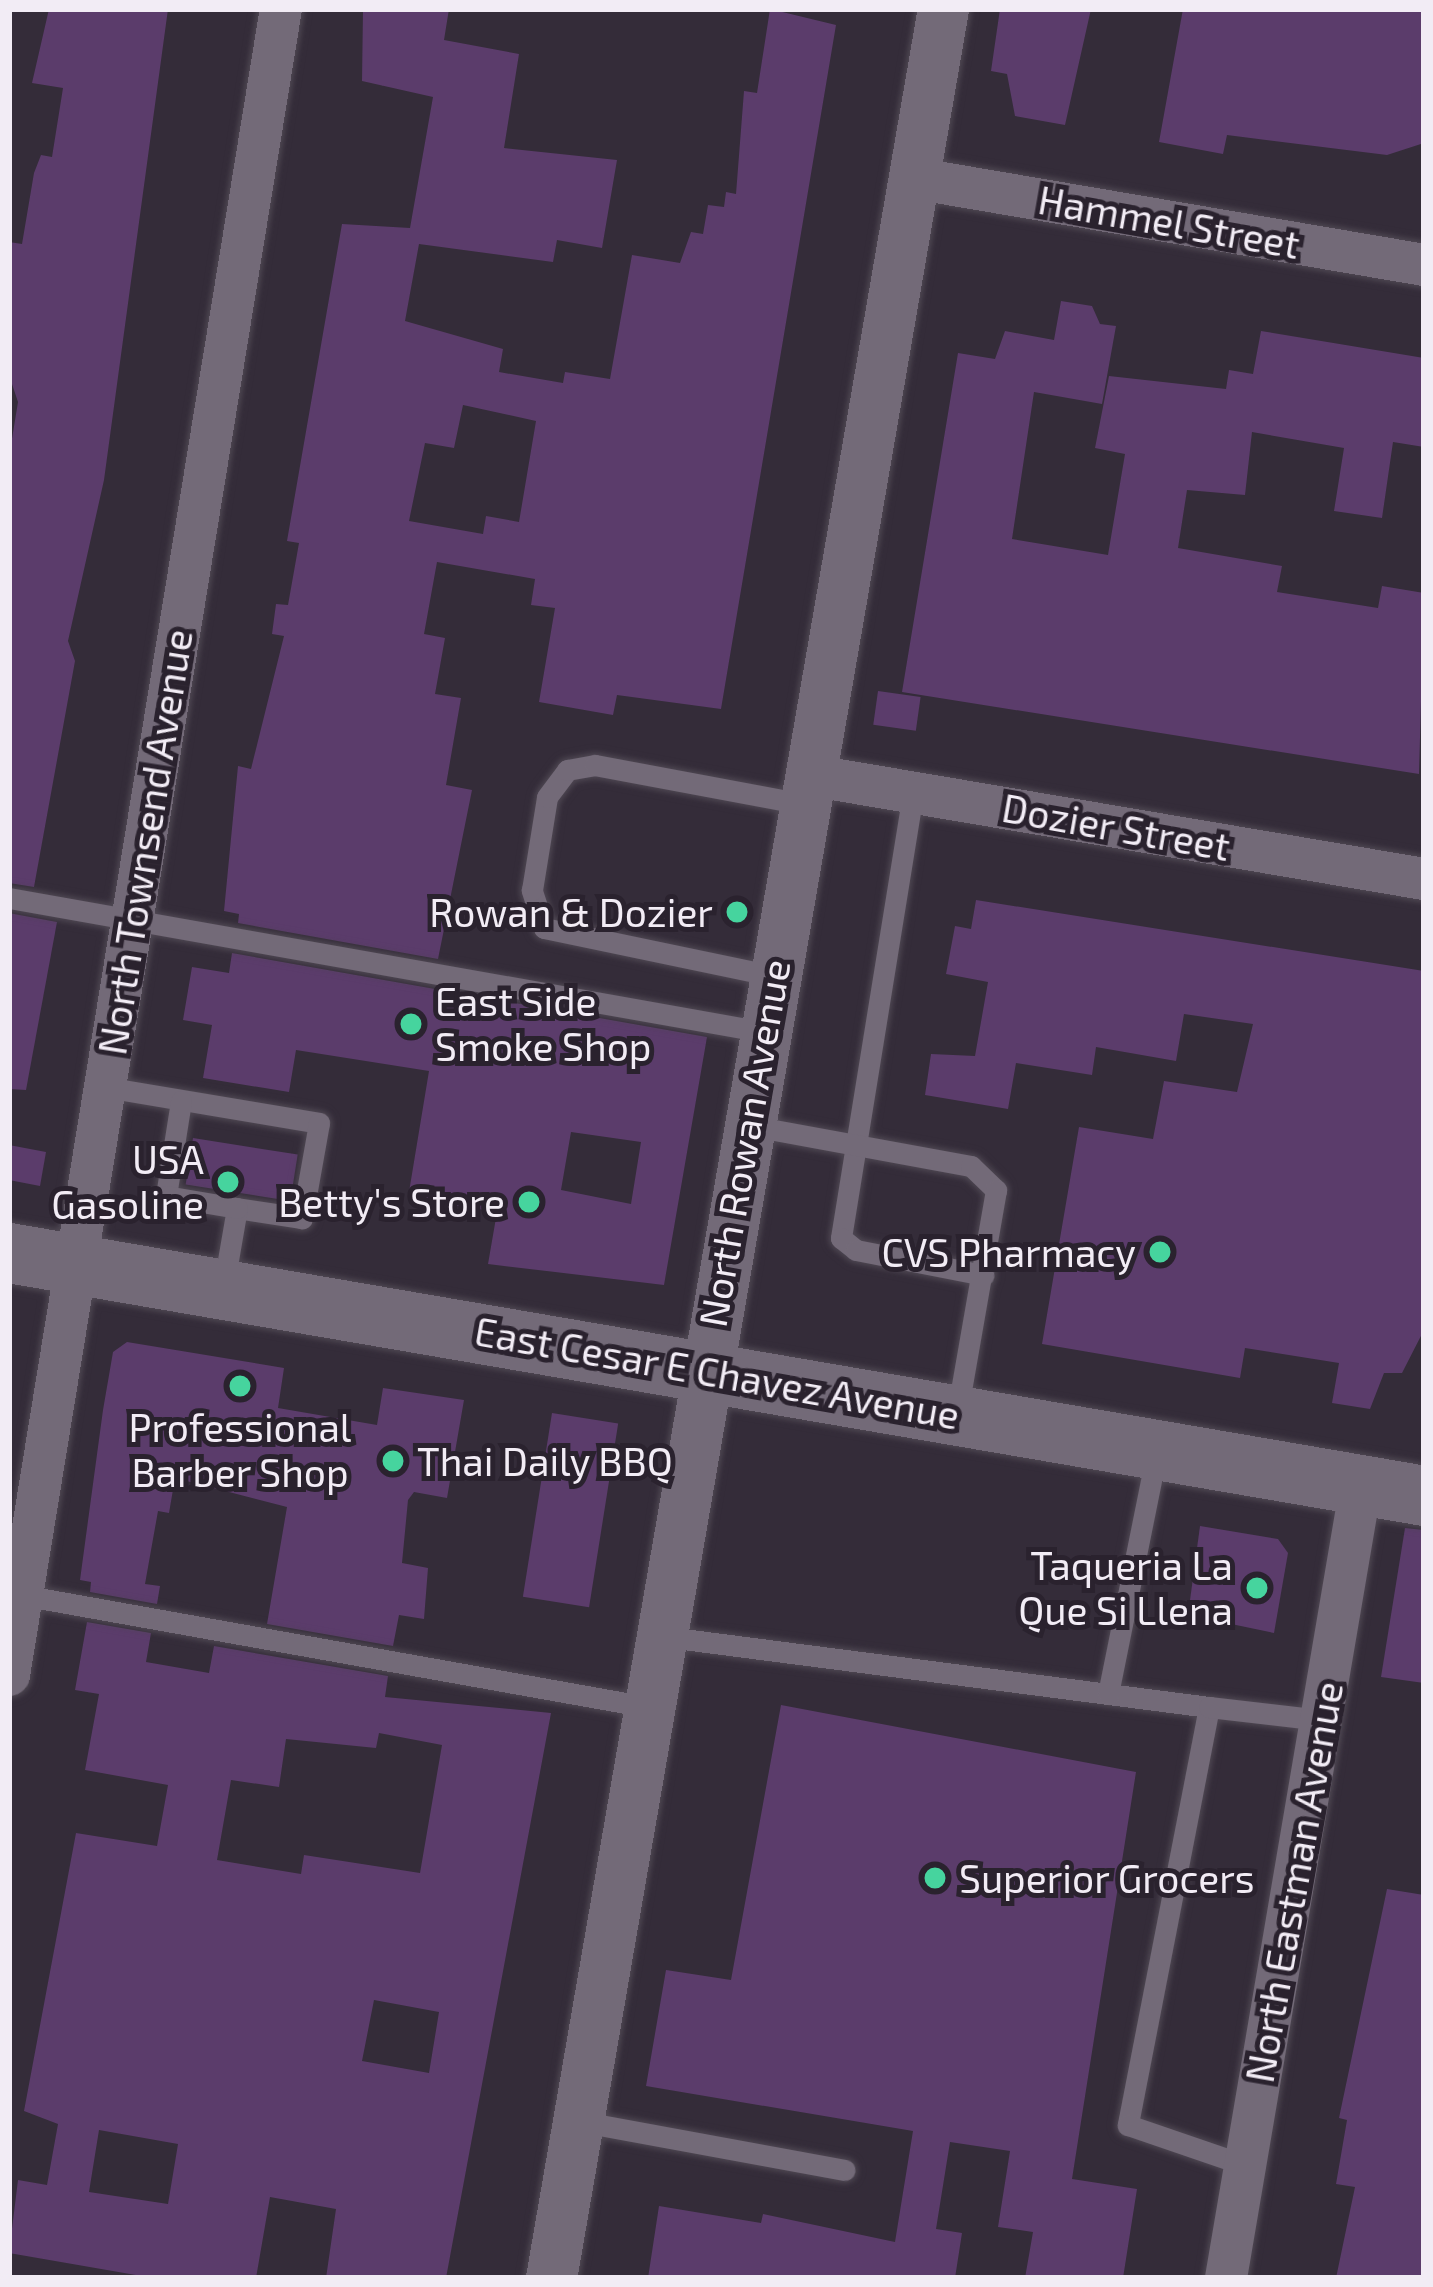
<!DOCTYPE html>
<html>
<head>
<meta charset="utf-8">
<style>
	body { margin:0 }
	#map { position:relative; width:1433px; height:2287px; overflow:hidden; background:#342c39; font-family:"Exo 2",sans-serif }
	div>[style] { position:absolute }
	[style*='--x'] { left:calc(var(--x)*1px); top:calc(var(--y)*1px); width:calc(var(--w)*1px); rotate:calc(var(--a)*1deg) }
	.building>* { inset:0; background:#5b3c6b; transform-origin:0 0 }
	.roads { filter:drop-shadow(0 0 3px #4f4853) drop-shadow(0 0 3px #4f4853) }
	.service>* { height:21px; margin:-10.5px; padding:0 10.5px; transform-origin:10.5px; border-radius:10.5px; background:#736a78 }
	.minor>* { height:42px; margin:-21px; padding:0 21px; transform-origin:21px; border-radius:21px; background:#736a78 }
	.tertiary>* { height:51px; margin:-25.5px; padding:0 25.5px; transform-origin:25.5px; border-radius:25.5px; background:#736a78 }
	.secondary>* { height:60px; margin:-30px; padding:0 30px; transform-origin:30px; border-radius:30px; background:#736a78 }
	.dots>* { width:33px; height:33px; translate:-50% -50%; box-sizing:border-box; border:6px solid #2a222e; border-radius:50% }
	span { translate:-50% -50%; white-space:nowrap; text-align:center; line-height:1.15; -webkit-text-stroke:10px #2a222e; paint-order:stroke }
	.street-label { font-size:39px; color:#f2ecf5 }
	.poi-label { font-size:39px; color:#f2ecf5 }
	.right { translate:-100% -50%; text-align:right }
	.left { translate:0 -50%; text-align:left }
	.frame { position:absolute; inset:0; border:12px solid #f2ecf5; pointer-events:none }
</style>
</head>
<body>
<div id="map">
	<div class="building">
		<div style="clip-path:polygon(49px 9px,168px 9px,104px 480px,68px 641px,75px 661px,34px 887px,9px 883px,9px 457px,18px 402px,9px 375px,9px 242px,22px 244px,34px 173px,41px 155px,52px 157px,63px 88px,32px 83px)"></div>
		<div style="clip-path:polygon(evenodd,363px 9px,449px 9px,444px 40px,519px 54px,504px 148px,617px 160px,602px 248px,557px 240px,553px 262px,419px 244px,405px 321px,503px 349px,499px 372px,563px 383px,565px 372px,610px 379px,632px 255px,680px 263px,691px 232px,703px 234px,708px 205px,724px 207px,726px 192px,736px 194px,744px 91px,757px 93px,770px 9px,836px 25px,721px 709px,617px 695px,613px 715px,539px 702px,555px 608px,531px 605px,535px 579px,437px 562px,424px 634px,445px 638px,435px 694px,461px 698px,446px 785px,472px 790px,438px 959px,238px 923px,239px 914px,224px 911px,238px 766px,251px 769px,284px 636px,272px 634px,276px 604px,288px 605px,299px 543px,287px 541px,342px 224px,410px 228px,433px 97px,362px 81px,363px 9px,463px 405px,536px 421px,519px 522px,486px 516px,483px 534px,409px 521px,425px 443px,454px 448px,463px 405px)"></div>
		<div style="clip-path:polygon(1000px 9px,1091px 9px,1065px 125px,1015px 116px,1007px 74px,991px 71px)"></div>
		<div style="clip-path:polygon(1183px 9px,1424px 9px,1424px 143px,1387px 155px,1227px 135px,1223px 154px,1159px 142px)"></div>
		<div style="clip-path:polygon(1061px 301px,1092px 306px,1100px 324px,1116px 326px,1102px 404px,1034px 392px,1012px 539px,1108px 555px,1125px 454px,1095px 448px,1109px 376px,1226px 389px,1229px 370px,1253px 374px,1261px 331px,1424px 358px,1424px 447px,1393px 442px,1382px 518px,1334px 511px,1344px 448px,1252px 432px,1245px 495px,1187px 490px,1178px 548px,1282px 566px,1277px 592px,1378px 608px,1382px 586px,1424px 593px,1419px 774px,902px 692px,958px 353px,995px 359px,1005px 331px,1054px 340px)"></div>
		<div style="left:878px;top:691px;width:43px;height:34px;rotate:8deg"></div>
		<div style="clip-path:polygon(976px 900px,1424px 971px,1424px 1330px,1402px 1373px,1384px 1373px,1370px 1409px,1332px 1403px,1339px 1363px,1245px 1348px,1240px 1378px,1042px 1344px,1079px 1127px,1153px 1139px,1164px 1081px,1237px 1092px,1253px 1024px,1184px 1014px,1176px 1061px,1096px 1047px,1092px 1075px,1016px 1063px,1008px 1109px,925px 1095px,931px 1054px,975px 1056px,988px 982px,946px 974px,955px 926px,971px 929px)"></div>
		<div style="clip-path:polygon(9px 913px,57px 922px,26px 1090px,9px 1089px)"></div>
		<div style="clip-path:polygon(evenodd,232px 953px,707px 1037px,664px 1285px,488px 1264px,497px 1212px,408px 1198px,429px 1071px,296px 1050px,289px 1092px,203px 1078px,212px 1025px,183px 1020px,192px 967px,229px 973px,232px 953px,571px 1132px,641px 1142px,631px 1204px,561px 1190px,571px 1132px)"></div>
		<div style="left:193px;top:1138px;width:106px;height:47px;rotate:9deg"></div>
		<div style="clip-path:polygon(9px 1145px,46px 1152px,40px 1186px,9px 1180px)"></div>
		<div style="clip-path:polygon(127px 1342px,284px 1368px,278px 1408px,377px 1425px,383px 1388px,464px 1400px,447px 1498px,414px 1492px,408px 1500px,402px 1563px,428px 1568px,424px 1619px,399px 1615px,393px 1646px,267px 1624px,287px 1507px,175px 1478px,169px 1513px,158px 1511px,145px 1584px,160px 1586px,157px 1604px,90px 1592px,91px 1582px,80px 1580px,103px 1410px,113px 1352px)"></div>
		<div style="left:552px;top:1413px;width:67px;height:186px;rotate:9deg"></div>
		<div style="clip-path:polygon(1200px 1526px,1278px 1539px,1288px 1553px,1274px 1633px,1188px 1615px)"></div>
		<div style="clip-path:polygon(1405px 1528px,1424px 1530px,1424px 1683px,1381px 1677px)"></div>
		<div style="clip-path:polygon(evenodd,87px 1622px,151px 1633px,146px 1662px,209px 1673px,214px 1646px,388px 1676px,385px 1697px,551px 1713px,446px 2278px,326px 2278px,336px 2209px,270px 2197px,256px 2278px,153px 2278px,9px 2253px,18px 2180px,47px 2185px,58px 2124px,24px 2111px,76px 1833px,157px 1846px,168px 1785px,85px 1770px,99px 1694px,75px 1690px,87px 1622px,379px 1733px,442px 1745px,420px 1873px,304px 1855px,301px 1874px,217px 1860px,231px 1780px,279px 1787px,286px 1739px,376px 1748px,379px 1733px,87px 1622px,374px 2000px,439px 2012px,429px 2073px,362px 2061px,374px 2000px,87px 1622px,99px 2130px,178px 2144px,168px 2204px,89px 2192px,99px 2130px)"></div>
		<div style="clip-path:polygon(781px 1705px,1136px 1772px,1072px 2179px,1137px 2189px,1123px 2278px,1025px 2278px,1033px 2232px,998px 2227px,1010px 2151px,950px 2142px,936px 2229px,962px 2233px,955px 2278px,648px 2278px,659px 2206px,761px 2223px,763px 2214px,895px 2242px,913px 2131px,646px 2086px,666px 1970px,731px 1980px)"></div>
		<div style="clip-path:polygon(1387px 1889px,1424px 1895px,1424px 2278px,1336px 2278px,1355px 2187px,1336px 2184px,1347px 2120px,1339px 2118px)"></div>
	</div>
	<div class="roads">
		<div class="service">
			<div style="--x:913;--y:793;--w:451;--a:99.2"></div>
			<div style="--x:841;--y:1238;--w:19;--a:39"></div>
			<div style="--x:856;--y:1250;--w:130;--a:11.1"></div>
			<div style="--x:9;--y:898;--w:767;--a:10.06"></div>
			<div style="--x:774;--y:976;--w:235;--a:-168.2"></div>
			<div style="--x:544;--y:928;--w:40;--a:-108"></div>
			<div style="--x:532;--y:890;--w:94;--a:-80.8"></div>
			<div style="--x:547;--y:797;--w:34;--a:-53"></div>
			<div style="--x:567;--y:770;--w:28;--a:-10"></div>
			<div style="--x:595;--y:765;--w:213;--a:10.6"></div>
			<div style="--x:105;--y:1087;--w:217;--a:9.5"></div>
			<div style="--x:319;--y:1123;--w:97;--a:100.1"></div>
			<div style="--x:302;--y:1218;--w:66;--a:-171.3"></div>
			<div style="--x:237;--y:1208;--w:82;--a:99.8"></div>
			<div style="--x:181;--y:1101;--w:96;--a:99"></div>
			<div style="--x:166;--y:1196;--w:72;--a:9.6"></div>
			<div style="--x:747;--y:1125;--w:228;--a:10.4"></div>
			<div style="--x:971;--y:1166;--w:35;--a:44"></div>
			<div style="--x:996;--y:1190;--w:227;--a:99.9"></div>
			<div style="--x:16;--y:1594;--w:642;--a:10.14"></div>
			<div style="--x:660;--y:1636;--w:554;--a:7.37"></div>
			<div style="--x:1209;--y:1707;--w:426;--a:101"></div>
			<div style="--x:1128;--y:2125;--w:124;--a:18.9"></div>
			<div style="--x:1108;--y:1694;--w:244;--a:-78.6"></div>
			<div style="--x:1209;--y:1707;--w:113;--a:6.6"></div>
			<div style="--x:578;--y:2121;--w:271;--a:10.4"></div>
		</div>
		<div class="minor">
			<div style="--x:913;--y:178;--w:518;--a:9.66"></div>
			<div style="--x:809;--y:775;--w:624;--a:9.6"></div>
			<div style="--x:9;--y:1675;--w:1688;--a:-80.73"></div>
			<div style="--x:1226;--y:2278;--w:804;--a:-80.34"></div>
		</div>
		<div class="tertiary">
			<div style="--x:551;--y:2278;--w:2303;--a:-80.2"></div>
		</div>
		<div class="secondary">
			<div style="--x:9;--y:1253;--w:1436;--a:9.74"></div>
		</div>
	</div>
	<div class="dots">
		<div style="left:737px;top:912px;background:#46d49e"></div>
		<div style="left:411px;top:1024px;background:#46d49e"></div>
		<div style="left:228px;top:1182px;background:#46d49e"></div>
		<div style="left:529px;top:1202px;background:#46d49e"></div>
		<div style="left:1160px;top:1252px;background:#46d49e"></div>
		<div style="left:240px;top:1386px;background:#46d49e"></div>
		<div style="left:393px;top:1461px;background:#46d49e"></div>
		<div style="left:1257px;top:1588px;background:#46d49e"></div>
		<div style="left:935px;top:1878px;background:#46d49e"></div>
	</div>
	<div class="street-label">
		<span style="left:1169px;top:222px;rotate:10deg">Hammel Street</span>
		<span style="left:1116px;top:827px;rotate:10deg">Dozier Street</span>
		<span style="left:145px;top:842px;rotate:-81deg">North Townsend Avenue</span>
		<span style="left:744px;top:1143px;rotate:-80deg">North Rowan Avenue</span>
		<span style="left:717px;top:1373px;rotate:10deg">East Cesar E Chavez Avenue</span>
		<span style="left:1294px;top:1882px;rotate:-80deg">North Eastman Avenue</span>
	</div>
	<div class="poi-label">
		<span class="right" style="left:713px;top:912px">Rowan &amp; Dozier</span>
		<span class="left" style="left:435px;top:1024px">East Side<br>Smoke Shop</span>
		<span class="right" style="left:204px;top:1182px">USA<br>Gasoline</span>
		<span class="right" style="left:505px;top:1202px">Betty's Store</span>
		<span class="right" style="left:1136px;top:1252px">CVS Pharmacy</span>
		<span style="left:240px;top:1450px">Professional<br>Barber Shop</span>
		<span class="left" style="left:417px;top:1461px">Thai Daily BBQ</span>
		<span class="right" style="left:1233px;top:1588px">Taqueria La<br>Que Si Llena</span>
		<span class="left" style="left:959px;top:1878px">Superior Grocers</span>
	</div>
	<div class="frame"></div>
</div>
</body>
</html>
